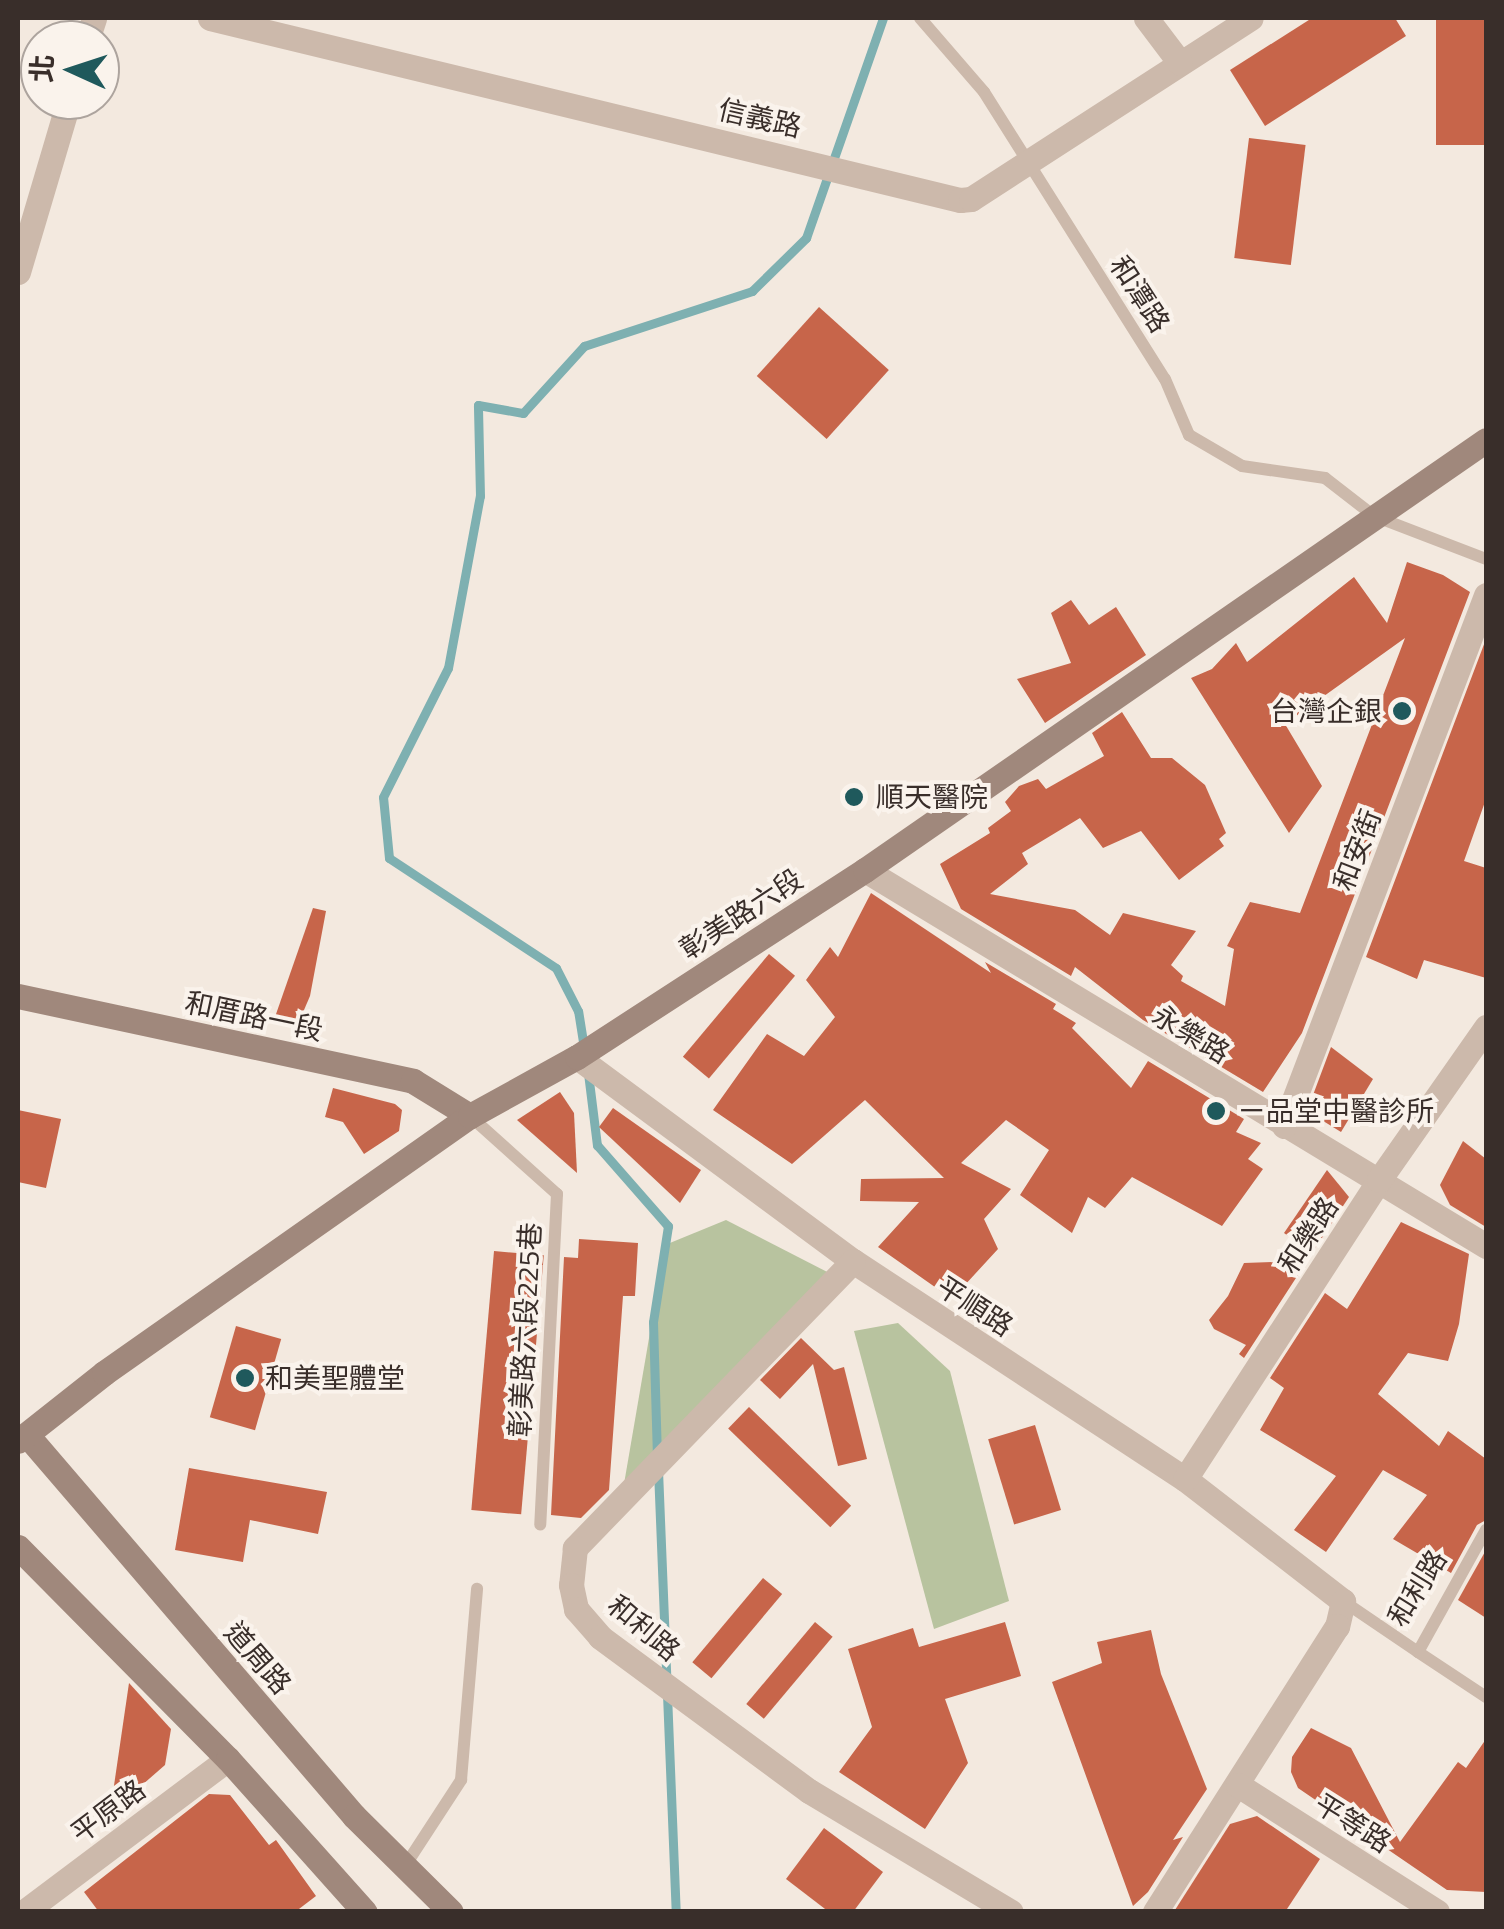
<!DOCTYPE html>
<html>
<head>
<meta charset="utf-8">
<style>
	body { margin:0 }
	#map { position:relative; width:1504px; height:1929px; overflow:hidden; background:#f3e9df; font-family:"Titillium Web","Noto Sans TC",sans-serif }
	div>[style] { position:absolute }
	[style*='--x'] { left:calc(var(--x)*1px); top:calc(var(--y)*1px); width:calc(var(--w)*1px); rotate:calc(var(--a)*1deg) }
	.green>* { inset:0; background:#b8c39f }
	.stream>* { height:9px; margin:-4.5px; padding:0 4.5px; transform-origin:4.5px; border-radius:4.5px; background:#7eb0b1 }
	.building>* { inset:0; background:#c7654a; transform-origin:0 0 }
	.lane>* { height:12px; margin:-6px; padding:0 6px; transform-origin:6px; border-radius:6px; background:#ccb9ab }
	.street>* { height:25px; margin:-12.5px; padding:0 12.5px; transform-origin:12.5px; border-radius:12.5px; background:#ccb9ab }
	.secondary>* { height:25px; margin:-12.5px; padding:0 12.5px; transform-origin:12.5px; border-radius:12.5px; background:#a0887c }
	.dots>* { width:28px; height:28px; translate:-50% -50%; box-sizing:border-box; border:5px solid #faf3ec; border-radius:50% }
	span { translate:-50% -50%; white-space:nowrap; text-align:center; line-height:1.15; -webkit-text-stroke:8px #faf3ec; paint-order:stroke }
	.street-label { font-size:28px; color:#392e2a }
	.poi-label { font-size:28px; color:#392e2a }
	.right { translate:-100% -50%; text-align:right }
	.left { translate:0 -50%; text-align:left }
	.frame { position:absolute; inset:0; border:20px solid #392e2a; pointer-events:none }
	.north { position:absolute; left:20px; top:20px; width:100px; height:100px; box-sizing:border-box; background:#faf3ec; border:2px solid #ada49e; border-radius:50%; rotate:273deg; font-size:28px; font-weight:700; line-height:40px; text-align:center; color:#392e2a }
	.north::after { content:''; display:block; margin:auto; width:35px; height:45px; background:#1f595c; clip-path:polygon(50% 0,100% 100%,50% 72%,0 100%) }
</style>
</head>
<body>
<div id="map">
	<div class="green">
		<div style="clip-path:polygon(726px 1220px,837px 1277px,624px 1484px,665px 1245px)"></div>
		<div style="clip-path:polygon(898px 1323px,950px 1371px,1009px 1601px,934px 1629px,854px 1331px)"></div>
	</div>
	<div class="stream">
		<div style="--x:584;--y:1048;--w:37;--a:-99"></div>
		<div style="--x:578;--y:1011;--w:48;--a:-117.1"></div>
		<div style="--x:556;--y:968;--w:200;--a:-146.6"></div>
		<div style="--x:389;--y:858;--w:61;--a:-95.6"></div>
		<div style="--x:383;--y:797;--w:144;--a:-63.3"></div>
		<div style="--x:448;--y:668;--w:175;--a:-79.5"></div>
		<div style="--x:480;--y:496;--w:91;--a:-91.3"></div>
		<div style="--x:478;--y:405;--w:46;--a:10.1"></div>
		<div style="--x:523;--y:413;--w:91;--a:-47.7"></div>
		<div style="--x:584;--y:346;--w:177;--a:-18.1"></div>
		<div style="--x:752;--y:291;--w:76;--a:-44.5"></div>
		<div style="--x:806;--y:238;--w:233;--a:-70.7"></div>
		<div style="--x:588;--y:1073;--w:73;--a:82.9"></div>
		<div style="--x:597;--y:1145;--w:108;--a:48.8"></div>
		<div style="--x:668;--y:1226;--w:97;--a:98.9"></div>
		<div style="--x:653;--y:1322;--w:132;--a:88.3"></div>
		<div style="--x:658;--y:1470;--w:442;--a:87.7"></div>
	</div>
	<div class="building">
		<div style="clip-path:polygon(1312px 18px,1395px 18px,1406px 36px,1265px 126px,1230px 70px)"></div>
		<div style="left:1436px;top:18px;width:50px;height:127px"></div>
		<div style="left:1249px;top:138px;width:57px;height:121px;rotate:7deg"></div>
		<div style="left:819px;top:307px;width:94px;height:93px;rotate:42deg"></div>
		<div style="clip-path:polygon(1407px 562px,1443px 575px,1470px 592px,1302px 1033px,1263px 1092px,1143px 1020px,1075px 967px,1071px 976px,961px 909px,940px 864px,990px 833px,988px 828px,1011px 811px,1005px 802px,1019px 786px,1038px 779px,1046px 789px,1104px 756px,1092px 733px,1122px 712px,1151px 758px,1172px 758px,1205px 785px,1226px 833px,1219px 839px,1224px 846px,1179px 880px,1141px 831px,1103px 848px,1080px 818px,1022px 853px,1028px 864px,990px 894px,1075px 910px,1110px 935px,1123px 913px,1196px 931px,1171px 965px,1183px 976px,1181px 981px,1225px 1006px,1234px 949px,1227px 946px,1250px 902px,1300px 913px,1405px 638px,1285px 724px,1322px 786px,1289px 833px,1191px 678px,1212px 669px,1236px 643px,1247px 662px,1354px 577px,1387px 623px)"></div>
		<div style="clip-path:polygon(1071px 600px,1089px 625px,1116px 607px,1146px 655px,1045px 723px,1017px 679px,1071px 663px,1051px 613px)"></div>
		<div style="clip-path:polygon(1486px 639px,1486px 799px,1464px 861px,1486px 868px,1486px 978px,1424px 960px,1417px 979px,1366px 957px)"></div>
		<div style="clip-path:polygon(871px 893px,991px 973px,985px 962px,1056px 1004px,1053px 1009px,1076px 1023px,1072px 1028px,1131px 1088px,1148px 1061px,1244px 1119px,1236px 1132px,1261px 1143px,1248px 1159px,1263px 1169px,1222px 1226px,1132px 1177px,1105px 1208px,1088px 1197px,1072px 1233px,1020px 1195px,1049px 1150px,1006px 1120px,961px 1163px,1011px 1189px,984px 1219px,998px 1249px,952px 1299px,878px 1247px,919px 1202px,860px 1201px,861px 1179px,944px 1178px,865px 1100px,792px 1164px,713px 1110px,767px 1034px,804px 1056px,835px 1017px,806px 980px,830px 947px,838px 957px)"></div>
		<div style="clip-path:polygon(313px 908px,326px 911px,310px 996px,298px 1024px,275px 1017px)"></div>
		<div style="left:769px;top:954px;width:34px;height:134px;rotate:40deg"></div>
		<div style="clip-path:polygon(1331px 1047px,1373px 1079px,1341px 1132px,1307px 1111px)"></div>
		<div style="clip-path:polygon(333px 1088px,395px 1104px,402px 1110px,399px 1131px,364px 1154px,343px 1122px,325px 1117px)"></div>
		<div style="clip-path:polygon(560px 1092px,574px 1113px,577px 1173px,517px 1120px)"></div>
		<div style="clip-path:polygon(613px 1108px,701px 1170px,680px 1203px,599px 1127px)"></div>
		<div style="clip-path:polygon(18px 1110px,61px 1119px,46px 1188px,18px 1182px)"></div>
		<div style="clip-path:polygon(1463px 1141px,1486px 1159px,1486px 1227px,1450px 1205px,1440px 1185px)"></div>
		<div style="clip-path:polygon(1327px 1170px,1349px 1197px,1312px 1253px,1284px 1233px)"></div>
		<div style="clip-path:polygon(1401px 1222px,1469px 1254px,1459px 1324px,1448px 1361px,1408px 1353px,1378px 1394px,1439px 1446px,1448px 1431px,1486px 1459px,1486px 1520px,1477px 1525px,1451px 1573px,1393px 1539px,1427px 1495px,1383px 1470px,1326px 1552px,1294px 1530px,1336px 1476px,1260px 1430px,1284px 1388px,1270px 1378px,1325px 1293px,1347px 1309px)"></div>
		<div style="clip-path:polygon(579px 1239px,638px 1243px,635px 1296px,623px 1296px,609px 1490px,581px 1518px,551px 1515px,564px 1257px,578px 1258px)"></div>
		<div style="left:494px;top:1251px;width:50px;height:260px;rotate:5deg"></div>
		<div style="clip-path:polygon(1307px 1261px,1244px 1358px,1239px 1354px,1246px 1345px,1214px 1329px,1209px 1320px,1228px 1296px,1244px 1263px)"></div>
		<div style="left:236px;top:1326px;width:47px;height:95px;rotate:16deg"></div>
		<div style="clip-path:polygon(801px 1338px,834px 1370px,844px 1367px,867px 1459px,838px 1466px,813px 1364px,780px 1399px,760px 1380px)"></div>
		<div style="left:749px;top:1407px;width:142px;height:30px;rotate:44deg"></div>
		<div style="left:1035px;top:1425px;width:89px;height:49px;rotate:73deg"></div>
		<div style="clip-path:polygon(189px 1468px,327px 1492px,318px 1534px,250px 1520px,243px 1562px,175px 1550px)"></div>
		<div style="clip-path:polygon(1486px 1550px,1486px 1618px,1458px 1600px)"></div>
		<div style="left:763px;top:1578px;width:25px;height:110px;rotate:40deg"></div>
		<div style="left:815px;top:1622px;width:23px;height:107px;rotate:40deg"></div>
		<div style="clip-path:polygon(1005px 1622px,1021px 1676px,945px 1699px,968px 1763px,925px 1829px,839px 1772px,872px 1727px,848px 1649px,913px 1628px,919px 1647px)"></div>
		<div style="clip-path:polygon(1151px 1630px,1161px 1674px,1207px 1789px,1173px 1840px,1183px 1837px,1148px 1892px,1133px 1906px,1052px 1682px,1102px 1663px,1097px 1642px)"></div>
		<div style="clip-path:polygon(129px 1683px,171px 1729px,165px 1765px,110px 1813px)"></div>
		<div style="clip-path:polygon(1311px 1728px,1351px 1748px,1400px 1842px,1458px 1762px,1466px 1768px,1486px 1739px,1486px 1892px,1447px 1890px,1298px 1788px,1291px 1772px,1292px 1757px)"></div>
		<div style="clip-path:polygon(209px 1794px,230px 1795px,269px 1845px,276px 1840px,316px 1896px,295px 1912px,99px 1912px,84px 1892px)"></div>
		<div style="clip-path:polygon(1257px 1816px,1320px 1859px,1285px 1912px,1175px 1910px,1230px 1824px)"></div>
		<div style="clip-path:polygon(824px 1828px,883px 1872px,853px 1912px,829px 1912px,786px 1879px)"></div>
	</div>
	<div class="lane">
		<div style="--x:920;--y:18;--w:98;--a:49.1"></div>
		<div style="--x:984;--y:92;--w:339;--a:57.8"></div>
		<div style="--x:1165;--y:379;--w:61;--a:66.8"></div>
		<div style="--x:1189;--y:435;--w:61;--a:30.3"></div>
		<div style="--x:1242;--y:466;--w:84;--a:8.2"></div>
		<div style="--x:1325;--y:478;--w:62;--a:37.8"></div>
		<div style="--x:1374;--y:516;--w:120;--a:21"></div>
		<div style="--x:470;--y:1116;--w:117;--a:41.9"></div>
		<div style="--x:557;--y:1194;--w:331;--a:92.9"></div>
		<div style="--x:1343;--y:1601;--w:91;--a:34.2"></div>
		<div style="--x:1418;--y:1652;--w:140;--a:-60.9"></div>
		<div style="--x:1418;--y:1652;--w:82;--a:33.5"></div>
		<div style="--x:405;--y:1866;--w:103;--a:-56.9"></div>
		<div style="--x:461;--y:1780;--w:192;--a:-85.2"></div>
	</div>
	<div class="street">
		<div style="--x:210;--y:18;--w:772;--a:13.64"></div>
		<div style="--x:960;--y:200;--w:11;--a:-5"></div>
		<div style="--x:971;--y:199;--w:333;--a:-32.9"></div>
		<div style="--x:1146;--y:18;--w:56;--a:52.9"></div>
		<div style="--x:87;--y:40;--w:23;--a:-72"></div>
		<div style="--x:18;--y:272;--w:179;--a:-73.5"></div>
		<div style="--x:865;--y:870;--w:726;--a:31.19"></div>
		<div style="--x:577;--y:1057;--w:343;--a:36.5"></div>
		<div style="--x:853;--y:1261;--w:397;--a:33.3"></div>
		<div style="--x:1185;--y:1479;--w:200;--a:37.7"></div>
		<div style="--x:1343;--y:1601;--w:26;--a:103"></div>
		<div style="--x:1337;--y:1626;--w:339;--a:122.5"></div>
		<div style="--x:1284;--y:1126;--w:568;--a:-69.17"></div>
		<div style="--x:853;--y:1261;--w:400;--a:134.1"></div>
		<div style="--x:575;--y:1548;--w:37;--a:96"></div>
		<div style="--x:571;--y:1585;--w:25;--a:78"></div>
		<div style="--x:576;--y:1609;--w:37;--a:49"></div>
		<div style="--x:600;--y:1637;--w:260;--a:36.4"></div>
		<div style="--x:809;--y:1791;--w:235;--a:30.9"></div>
		<div style="--x:1185;--y:1479;--w:356;--a:-57"></div>
		<div style="--x:1379;--y:1180;--w:187;--a:-55"></div>
		<div style="--x:1238;--y:1785;--w:236;--a:32.5"></div>
		<div style="--x:24;--y:1912;--w:255;--a:-36.9"></div>
	</div>
	<div class="secondary">
		<div style="--x:18;--y:996;--w:404;--a:12.1"></div>
		<div style="--x:413;--y:1081;--w:67;--a:31.6"></div>
		<div style="--x:27;--y:1435;--w:502;--a:49.36"></div>
		<div style="--x:354;--y:1816;--w:136;--a:44.7"></div>
		<div style="--x:18;--y:1441;--w:110;--a:-38.3"></div>
		<div style="--x:104;--y:1373;--w:447;--a:-35.1"></div>
		<div style="--x:470;--y:1116;--w:122;--a:-28.9"></div>
		<div style="--x:577;--y:1057;--w:343;--a:-33"></div>
		<div style="--x:865;--y:870;--w:755;--a:-34.7"></div>
		<div style="--x:18;--y:1547;--w:298;--a:45.3"></div>
		<div style="--x:228;--y:1759;--w:205;--a:48.2"></div>
	</div>
	<div class="dots">
		<div style="left:1402px;top:711px;background:#1f595c"></div>
		<div style="left:854px;top:797px;background:#1f595c"></div>
		<div style="left:1216px;top:1111px;background:#1f595c"></div>
		<div style="left:245px;top:1378px;background:#1f595c"></div>
	</div>
	<div class="street-label">
		<span style="left:760px;top:118px;rotate:13deg">信義路</span>
		<span style="left:1140px;top:294px;rotate:57deg">和潭路</span>
		<span style="left:1357px;top:850px;rotate:-69deg">和安街</span>
		<span style="left:741px;top:914px;rotate:-33deg">彰美路六段</span>
		<span style="left:254px;top:1016px;rotate:12deg">和厝路一段</span>
		<span style="left:1191px;top:1034px;rotate:31deg">永樂路</span>
		<span style="left:1308px;top:1235px;rotate:-57deg">和樂路</span>
		<span style="left:975px;top:1306px;rotate:33deg">平順路</span>
		<span style="left:525px;top:1330px;rotate:-87deg">彰美路六段225巷</span>
		<span style="left:1417px;top:1588px;rotate:-58deg">和利路</span>
		<span style="left:644px;top:1628px;rotate:40deg">和利路</span>
		<span style="left:258px;top:1658px;rotate:49deg">道周路</span>
		<span style="left:108px;top:1811px;rotate:-37deg">平原路</span>
		<span style="left:1353px;top:1823px;rotate:32deg">平等路</span>
	</div>
	<div class="poi-label">
		<span class="right" style="left:1382px;top:711px">台灣企銀</span>
		<span class="left" style="left:876px;top:797px">順天醫院</span>
		<span class="left" style="left:1238px;top:1111px">ㄧ品堂中醫診所</span>
		<span class="left" style="left:265px;top:1378px">和美聖體堂</span>
	</div>
	<div class="frame"></div>
	<div class="north">北</div>
</div>
</body>
</html>
